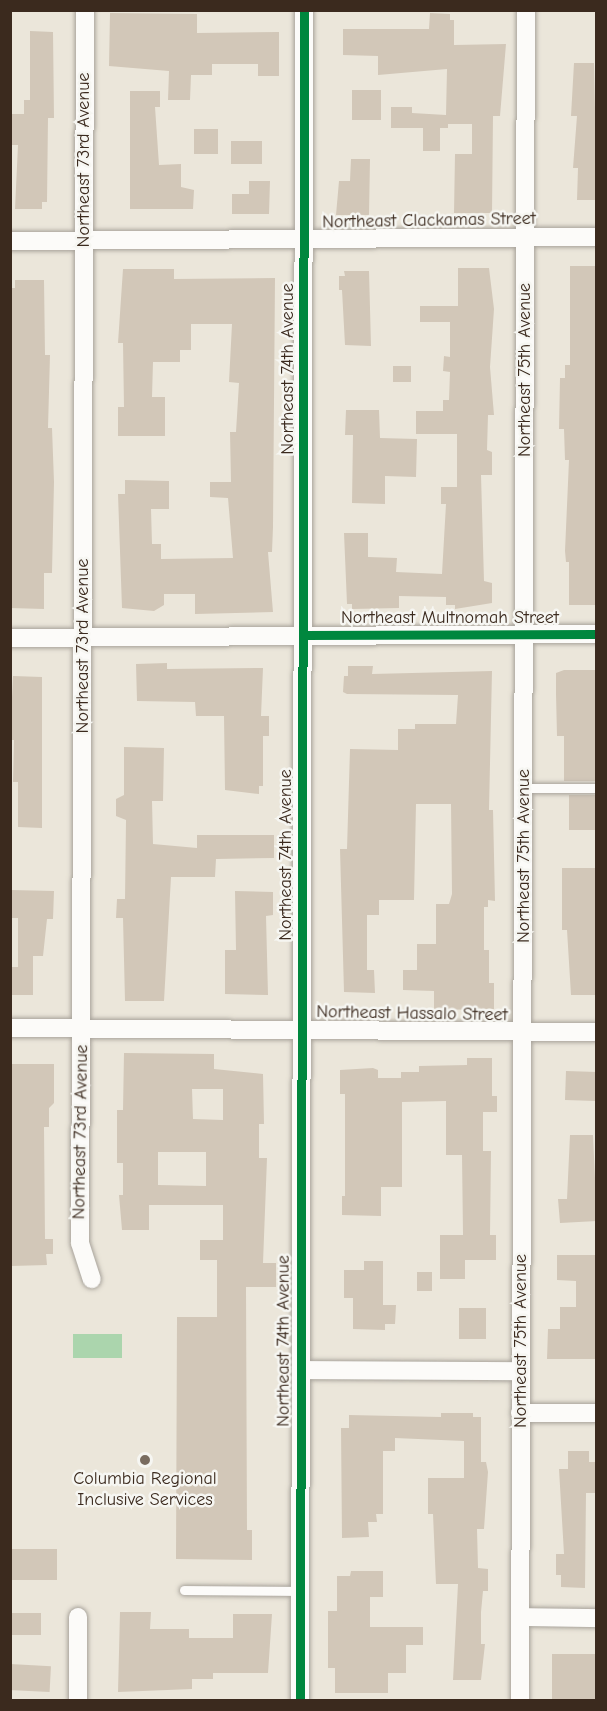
<!DOCTYPE html>
<html>
<head>
<meta charset="utf-8">
<style>
	body { margin:0 }
	#map { position:relative; width:607px; height:1711px; overflow:hidden; background:#ebe6da; font-family:"Comic Neue",sans-serif }
	div>[style] { position:absolute }
	[style*='--x'] { left:calc(var(--x)*1px); top:calc(var(--y)*1px); width:calc(var(--w)*1px); rotate:calc(var(--a)*1deg) }
	.green>* { inset:0; background:#abd5ad; transform-origin:0 0 }
	.building>* { inset:0; background:#d2c7b8; transform-origin:0 0 }
	.roads { filter:drop-shadow(0 0 2px #a8a39b) drop-shadow(0 0 2px #a8a39b) }
	.service>* { height:9px; margin:-4.5px; padding:0 4.5px; transform-origin:4.5px; border-radius:4.5px; background:#fcfbf9 }
	.minor>* { height:18px; margin:-9px; padding:0 9px; transform-origin:9px; border-radius:9px; background:#fcfbf9 }
	.cycleway>* { height:9px; margin:-4.5px; padding:0 4.5px; transform-origin:4.5px; border-radius:4.5px; background:#00873e }
	.dots>* { width:16px; height:16px; translate:-50% -50%; box-sizing:border-box; border:3px solid #f6f6f2; border-radius:50% }
	span { translate:-50% -50%; white-space:nowrap; text-align:center; line-height:1.15; -webkit-text-stroke:5px #f6f6f2; paint-order:stroke }
	.street-label { font-size:18px; color:#3b2a1e }
	.poi-label { font-size:18px; color:#3b2a1e }
	.frame { position:absolute; inset:0; border:12px solid #3b2a1e; pointer-events:none }
</style>
</head>
<body>
<div id="map">
	<div class="green">
		<div style="left:122px;top:1334px;width:24px;height:49px;rotate:90deg"></div>
	</div>
	<div class="building">
		<div style="clip-path:polygon(110px 13px,197px 14px,197px 33px,279px 32px,279px 76px,258px 76px,258px 64px,212px 64px,212px 75px,191px 75px,190px 100px,168px 100px,169px 71px,109px 66px)"></div>
		<div style="clip-path:polygon(430px 13px,450px 14px,450px 20px,454px 20px,454px 45px,506px 44px,500px 116px,493px 116px,492px 213px,454px 213px,455px 154px,472px 154px,472px 124px,448px 124px,448px 128px,440px 128px,440px 151px,423px 151px,423px 128px,391px 128px,391px 107px,412px 107px,412px 113px,446px 115px,447px 69px,378px 75px,378px 56px,343px 55px,343px 29px,429px 29px)"></div>
		<div style="clip-path:polygon(30px 31px,53px 32px,54px 118px,48px 118px,47px 202px,42px 202px,42px 209px,15px 209px,18px 145px,10px 145px,10px 114px,24px 114px,24px 100px,30px 100px)"></div>
		<div style="clip-path:polygon(574px 63px,594px 63px,597px 200px,577px 200px,578px 168px,573px 168px,577px 116px,571px 116px)"></div>
		<div style="left:352px;top:90px;width:29px;height:30px"></div>
		<div style="clip-path:polygon(130px 91px,160px 91px,160px 107px,155px 107px,159px 165px,181px 164px,181px 187px,194px 190px,193px 209px,130px 209px)"></div>
		<div style="left:194px;top:129px;width:24px;height:25px"></div>
		<div style="left:231px;top:141px;width:31px;height:23px"></div>
		<div style="clip-path:polygon(351px 159px,370px 159px,369px 215px,336px 215px,339px 181px,350px 181px)"></div>
		<div style="clip-path:polygon(249px 181px,270px 181px,269px 214px,232px 214px,232px 194px,249px 194px)"></div>
		<div style="clip-path:polygon(570px 266px,597px 266px,597px 605px,569px 605px,569px 562px,566px 562px,565px 551px,569px 460px,565px 460px,564px 429px,559px 429px,560px 378px,565px 378px,565px 365px,570px 365px)"></div>
		<div style="clip-path:polygon(458px 268px,489px 268px,494px 309px,490px 367px,494px 415px,488px 415px,487px 450px,492px 452px,492px 475px,481px 475px,484px 581px,492px 583px,492px 603px,455px 609px,455px 605px,446px 605px,446px 597px,399px 596px,399px 608px,352px 609px,352px 604px,347px 604px,344px 533px,368px 533px,368px 557px,397px 558px,396px 572px,442px 574px,446px 504px,441px 504px,441px 487px,457px 487px,457px 434px,416px 434px,416px 411px,443px 411px,443px 400px,449px 400px,450px 372px,443px 371px,444px 356px,450px 357px,450px 322px,420px 322px,420px 306px,458px 306px)"></div>
		<div style="clip-path:polygon(123px 269px,174px 269px,174px 279px,275px 278px,273px 527px,272px 552px,268px 552px,273px 612px,195px 614px,195px 594px,164px 594px,164px 605px,154px 611px,122px 608px,118px 494px,125px 494px,125px 480px,169px 481px,169px 509px,151px 509px,152px 544px,161px 544px,161px 559px,233px 558px,228px 498px,210px 497px,210px 482px,231px 482px,230px 432px,236px 432px,239px 383px,229px 382px,232px 324px,191px 324px,191px 350px,180px 350px,180px 362px,153px 362px,152px 397px,165px 397px,165px 436px,118px 436px,118px 407px,124px 407px,123px 343px,118px 343px)"></div>
		<div style="clip-path:polygon(344px 271px,369px 271px,371px 346px,345px 345px,342px 290px,339px 290px,339px 276px,345px 276px)"></div>
		<div style="clip-path:polygon(15px 280px,44px 280px,45px 355px,50px 355px,48px 428px,52px 428px,54px 482px,52px 573px,44px 573px,44px 609px,10px 608px,10px 288px,15px 288px)"></div>
		<div style="left:393px;top:366px;width:18px;height:16px"></div>
		<div style="clip-path:polygon(346px 410px,379px 410px,380px 438px,417px 439px,416px 477px,385px 476px,385px 504px,352px 503px,353px 435px,345px 435px)"></div>
		<div style="clip-path:polygon(167px 663px,167px 669px,263px 668px,261px 716px,269px 716px,269px 736px,263px 736px,263px 786px,259px 786px,259px 794px,225px 790px,224px 716px,196px 716px,195px 702px,137px 701px,136px 664px)"></div>
		<div style="clip-path:polygon(348px 666px,373px 666px,372px 674px,492px 671px,489px 810px,493px 810px,495px 901px,488px 900px,488px 907px,484px 907px,484px 950px,489px 950px,489px 983px,494px 983px,494px 1009px,434px 1010px,434px 991px,403px 990px,403px 970px,417px 970px,417px 944px,436px 944px,436px 904px,449px 904px,452px 894px,451px 804px,416px 804px,414px 900px,379px 900px,379px 915px,367px 915px,367px 970px,374px 970px,375px 993px,344px 992px,340px 849px,347px 849px,350px 749px,398px 750px,398px 729px,415px 729px,415px 724px,456px 724px,458px 695px,347px 694px,343px 692px,344px 676px,348px 676px)"></div>
		<div style="clip-path:polygon(564px 670px,597px 670px,595px 781px,564px 781px,564px 736px,557px 736px,556px 694px,556px 673px)"></div>
		<div style="clip-path:polygon(13px 676px,42px 677px,42px 828px,18px 827px,18px 782px,13px 782px,14px 740px,10px 740px)"></div>
		<div style="clip-path:polygon(124px 747px,164px 748px,163px 801px,152px 801px,153px 844px,197px 848px,197px 835px,274px 835px,274px 858px,216px 859px,215px 877px,171px 877px,164px 1001px,125px 1001px,123px 918px,116px 918px,117px 899px,125px 899px,126px 820px,116px 816px,116px 799px,124px 795px)"></div>
		<div style="left:569px;top:795px;width:26px;height:35px"></div>
		<div style="clip-path:polygon(562px 868px,597px 868px,597px 995px,571px 995px,567px 930px,562px 930px)"></div>
		<div style="clip-path:polygon(10px 890px,54px 891px,53px 919px,47px 919px,43px 956px,33px 956px,33px 995px,10px 995px,11px 967px,18px 967px,18px 918px,10px 918px)"></div>
		<div style="clip-path:polygon(235px 891px,273px 892px,273px 915px,266px 916px,268px 995px,225px 994px,225px 950px,236px 950px)"></div>
		<div style="clip-path:polygon(evenodd,124px 1053px,214px 1054px,214px 1069px,263px 1074px,264px 1124px,259px 1124px,259px 1158px,267px 1158px,263px 1263px,276px 1263px,276px 1287px,246px 1287px,247px 1530px,252px 1530px,252px 1560px,176px 1559px,177px 1317px,217px 1317px,217px 1260px,200px 1260px,200px 1240px,223px 1240px,223px 1205px,149px 1205px,149px 1230px,122px 1230px,119px 1195px,123px 1195px,123px 1163px,117px 1163px,117px 1110px,123px 1110px,124px 1053px,192px 1089px,223px 1089px,223px 1120px,193px 1119px,192px 1089px,124px 1053px,158px 1152px,206px 1152px,206px 1186px,158px 1185px,158px 1152px)"></div>
		<div style="clip-path:polygon(467px 1058px,492px 1058px,492px 1096px,497px 1096px,497px 1112px,483px 1112px,483px 1151px,491px 1151px,490px 1235px,496px 1235px,496px 1260px,465px 1260px,465px 1279px,440px 1279px,440px 1235px,463px 1235px,462px 1155px,446px 1155px,446px 1101px,402px 1102px,402px 1187px,381px 1187px,381px 1216px,342px 1215px,342px 1196px,345px 1196px,345px 1094px,340px 1094px,340px 1070px,373px 1068px,378px 1070px,378px 1078px,401px 1078px,401px 1072px,419px 1072px,419px 1066px,467px 1065px)"></div>
		<div style="clip-path:polygon(10px 1064px,54px 1064px,54px 1103px,49px 1108px,49px 1127px,44px 1127px,45px 1239px,53px 1239px,53px 1254px,46px 1254px,47px 1265px,11px 1266px)"></div>
		<div style="left:566px;top:1071px;width:31px;height:29px;rotate:2deg"></div>
		<div style="clip-path:polygon(570px 1135px,593px 1135px,597px 1221px,560px 1223px,558px 1199px,567px 1199px)"></div>
		<div style="clip-path:polygon(557px 1255px,597px 1255px,597px 1359px,547px 1359px,548px 1329px,560px 1329px,560px 1307px,576px 1307px,576px 1281px,557px 1280px)"></div>
		<div style="clip-path:polygon(364px 1261px,383px 1261px,383px 1305px,396px 1305px,395px 1324px,385px 1324px,385px 1330px,353px 1329px,353px 1298px,344px 1298px,344px 1270px,364px 1270px)"></div>
		<div style="left:417px;top:1272px;width:15px;height:19px"></div>
		<div style="left:459px;top:1308px;width:27px;height:31px"></div>
		<div style="clip-path:polygon(441px 1413px,473px 1413px,473px 1417px,481px 1417px,481px 1462px,486px 1462px,488px 1472px,484px 1529px,477px 1529px,478px 1568px,488px 1569px,488px 1591px,483px 1591px,481px 1612px,481px 1644px,485px 1644px,481px 1680px,453px 1680px,458px 1584px,436px 1584px,433px 1514px,428px 1514px,428px 1478px,464px 1478px,464px 1441px,395px 1438px,395px 1451px,383px 1451px,383px 1514px,376px 1514px,377px 1522px,368px 1522px,369px 1537px,342px 1538px,341px 1428px,349px 1428px,349px 1415px,441px 1417px)"></div>
		<div style="clip-path:polygon(568px 1451px,589px 1451px,589px 1462px,596px 1462px,596px 1493px,586px 1493px,585px 1588px,561px 1587px,561px 1575px,556px 1575px,556px 1554px,564px 1554px,559px 1469px,568px 1469px)"></div>
		<div style="left:10px;top:1549px;width:47px;height:31px"></div>
		<div style="clip-path:polygon(351px 1571px,383px 1571px,383px 1597px,370px 1597px,370px 1627px,423px 1627px,423px 1645px,406px 1645px,406px 1673px,388px 1673px,388px 1693px,335px 1693px,335px 1668px,328px 1668px,328px 1611px,337px 1611px,337px 1576px,350px 1576px)"></div>
		<div style="clip-path:polygon(120px 1612px,151px 1612px,150px 1629px,189px 1629px,189px 1638px,233px 1638px,233px 1614px,272px 1614px,268px 1673px,213px 1673px,213px 1679px,192px 1679px,192px 1689px,118px 1692px)"></div>
		<div style="left:10px;top:1613px;width:31px;height:22px"></div>
		<div style="left:552px;top:1654px;width:43px;height:47px"></div>
		<div style="left:10px;top:1664px;width:41px;height:26px;rotate:3deg"></div>
	</div>
	<div class="roads">
		<div class="service">
			<div style="--x:524;--y:788;--w:70;--a:0"></div>
			<div style="--x:184;--y:1590;--w:116;--a:0.5"></div>
		</div>
		<div class="minor">
			<div style="--x:85;--y:10;--w:1233;--a:90.23"></div>
			<div style="--x:80;--y:1243;--w:38;--a:72"></div>
			<div style="--x:10;--y:241;--w:586;--a:-0.39"></div>
			<div style="--x:10;--y:638;--w:586;--a:-0.39"></div>
			<div style="--x:10;--y:1028;--w:586;--a:0.39"></div>
			<div style="--x:301;--y:1370;--w:220;--a:0.3"></div>
			<div style="--x:520;--y:1413;--w:76;--a:0"></div>
			<div style="--x:78;--y:1617;--w:83;--a:90"></div>
			<div style="--x:520;--y:1617;--w:76;--a:0.8"></div>
			<div style="--x:300;--y:1700;--w:1690;--a:-89.86"></div>
			<div style="--x:520;--y:1700;--w:1690;--a:-89.8"></div>
		</div>
	</div>
	<div class="cycleway">
		<div style="--x:304;--y:635;--w:292;--a:-0.2"></div>
		<div style="--x:300;--y:1700;--w:1690;--a:-89.86"></div>
	</div>
	<div class="dots">
		<div style="left:145px;top:1460px;background:#796c60"></div>
	</div>
	<div class="street-label">
		<span style="left:84px;top:160px;rotate:-90deg">Northeast 73rd Avenue</span>
		<span style="left:429px;top:221px;rotate:-1deg">Northeast Clackamas Street</span>
		<span style="left:288px;top:369px;rotate:-90deg">Northeast 74th Avenue</span>
		<span style="left:525px;top:370px;rotate:-90deg">Northeast 75th Avenue</span>
		<span style="left:450px;top:618px">Northeast Multnomah Street</span>
		<span style="left:83px;top:646px;rotate:-90deg">Northeast 73rd Avenue</span>
		<span style="left:286px;top:855px;rotate:-90deg">Northeast 74th Avenue</span>
		<span style="left:524px;top:856px;rotate:-90deg">Northeast 75th Avenue</span>
		<span style="left:412px;top:1014px;rotate:1deg">Northeast Hassalo Street</span>
		<span style="left:81px;top:1132px;rotate:-89deg">Northeast 73rd Avenue</span>
		<span style="left:284px;top:1341px;rotate:-90deg">Northeast 74th Avenue</span>
		<span style="left:521px;top:1341px;rotate:-90deg">Northeast 75th Avenue</span>
	</div>
	<div class="poi-label">
		<span style="left:145px;top:1490px">Columbia Regional<br>Inclusive Services</span>
	</div>
	<div class="frame"></div>
</div>
</body>
</html>
